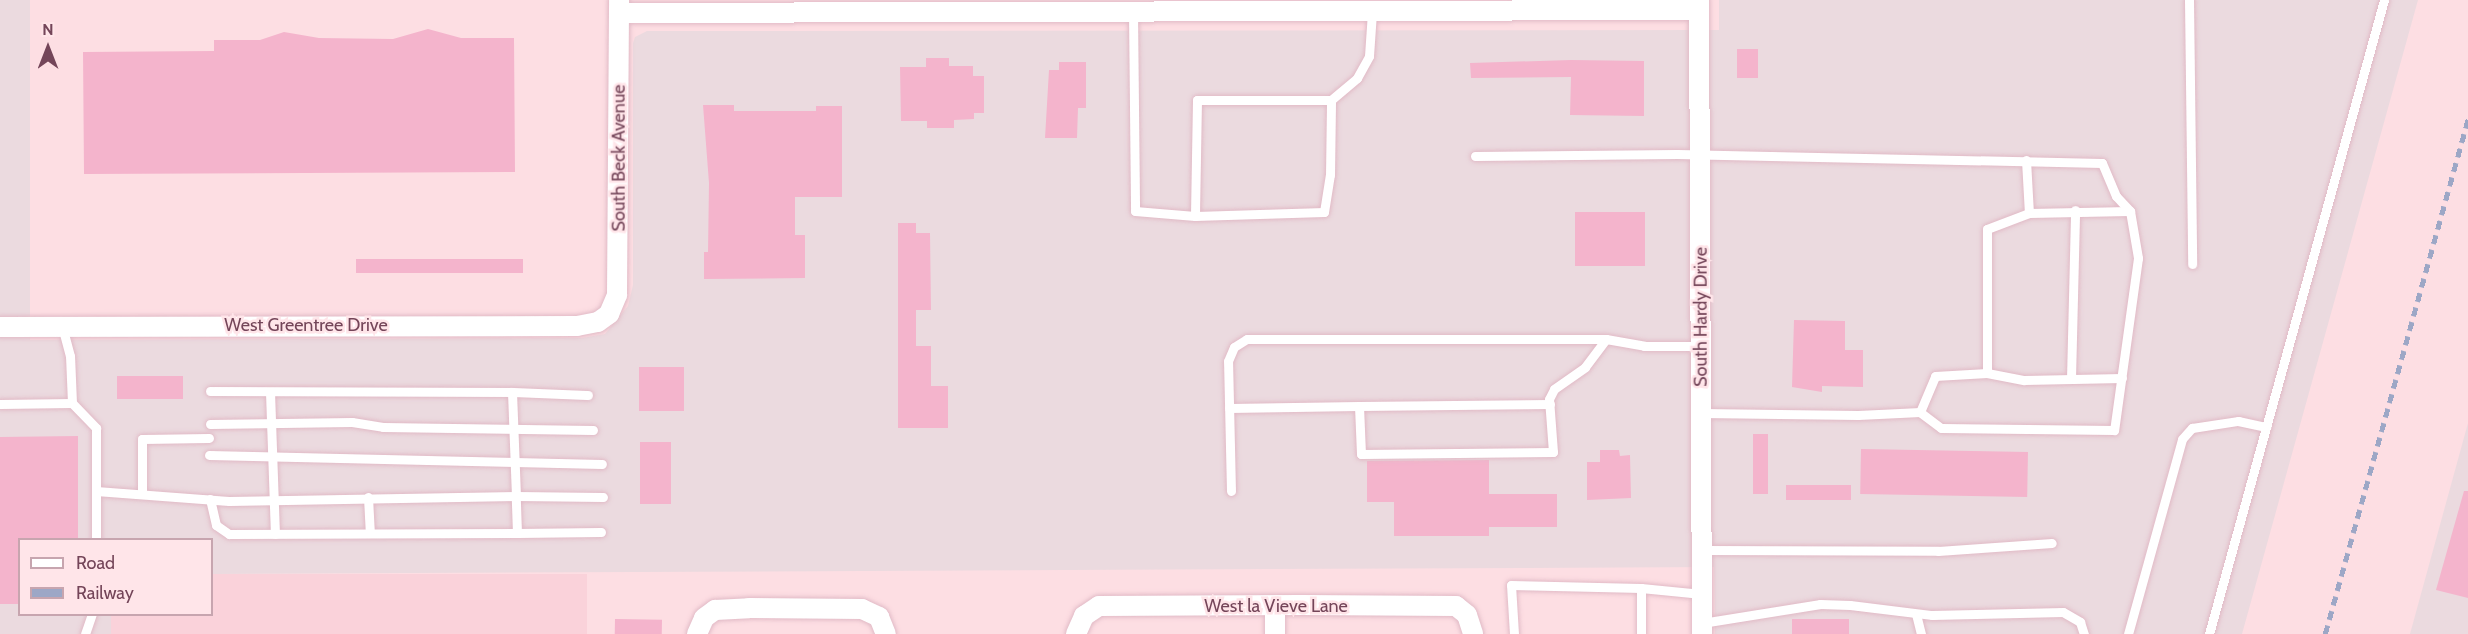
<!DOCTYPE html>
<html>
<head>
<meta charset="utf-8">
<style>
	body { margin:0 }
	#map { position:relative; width:2468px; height:634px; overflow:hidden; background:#fddee3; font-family:Cabin,sans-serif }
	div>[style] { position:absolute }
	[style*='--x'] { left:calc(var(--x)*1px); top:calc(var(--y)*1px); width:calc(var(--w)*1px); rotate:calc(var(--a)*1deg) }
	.residential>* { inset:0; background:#fad2da }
	.industrial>* { inset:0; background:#ebdadf }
	.building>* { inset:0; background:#f4b4cc; transform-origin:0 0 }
	.roads { filter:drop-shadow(0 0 2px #e1bac6) drop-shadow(0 0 2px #e1bac6) }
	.lane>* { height:9px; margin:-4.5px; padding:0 4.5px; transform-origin:4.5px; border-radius:4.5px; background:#fff }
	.street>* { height:20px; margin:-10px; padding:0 10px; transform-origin:10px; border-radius:10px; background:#fff }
	.rail>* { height:4.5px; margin-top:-2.25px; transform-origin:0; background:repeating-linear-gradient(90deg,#9da7c6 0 9px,transparent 0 15px) }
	span { translate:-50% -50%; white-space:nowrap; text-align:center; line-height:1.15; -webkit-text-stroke:5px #ffe5e9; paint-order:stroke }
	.street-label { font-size:18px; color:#744559 }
	.legend { position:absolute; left:18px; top:538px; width:195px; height:78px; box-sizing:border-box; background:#ffe5e9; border:2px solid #c7a5af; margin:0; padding:8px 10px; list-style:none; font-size:18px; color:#744559 }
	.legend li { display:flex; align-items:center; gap:12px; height:30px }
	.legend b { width:30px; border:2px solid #c7a5af }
	.north { position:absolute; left:18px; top:18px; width:60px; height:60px; -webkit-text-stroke:4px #ffe5e9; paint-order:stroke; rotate:0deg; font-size:16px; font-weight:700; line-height:24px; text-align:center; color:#744559 }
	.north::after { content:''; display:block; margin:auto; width:21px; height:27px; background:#744559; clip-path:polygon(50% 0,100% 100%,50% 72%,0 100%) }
</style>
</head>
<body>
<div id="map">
	<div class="residential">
		<div style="clip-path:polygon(212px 574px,587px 574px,587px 634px,111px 634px,111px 615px,212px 614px)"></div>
	</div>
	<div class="industrial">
		<div style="clip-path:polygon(0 0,30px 0,30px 340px,582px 338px,605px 334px,628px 306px,633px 285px,633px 43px,635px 37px,647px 31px,1719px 30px,1719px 0,2418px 0,2242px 634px,1715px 634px,1714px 567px,212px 574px,212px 540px,20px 540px,20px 614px,111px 615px,111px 634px,0 634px)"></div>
		<div style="clip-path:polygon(2468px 423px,2468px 634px,2410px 634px)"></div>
	</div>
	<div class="building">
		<div style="clip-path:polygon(428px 29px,461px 38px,514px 38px,515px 172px,84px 174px,83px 52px,214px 51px,214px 40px,260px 40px,284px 32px,319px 38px,393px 39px)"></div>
		<div style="left:1737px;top:49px;width:21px;height:29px"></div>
		<div style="clip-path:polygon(926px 58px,949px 58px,949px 66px,973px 66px,973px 76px,984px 76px,984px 113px,974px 113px,974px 119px,954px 120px,954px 128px,927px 128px,927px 121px,901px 121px,900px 67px,926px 67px)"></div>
		<div style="clip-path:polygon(1571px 60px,1644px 61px,1644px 116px,1570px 115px,1571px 77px,1471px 78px,1470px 63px)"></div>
		<div style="clip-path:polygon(1059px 62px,1086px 62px,1086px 108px,1078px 108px,1077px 138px,1045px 138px,1049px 70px,1059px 70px)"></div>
		<div style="clip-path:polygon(703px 105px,734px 105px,734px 111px,816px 111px,816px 106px,842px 106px,842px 197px,795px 197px,795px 235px,805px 235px,805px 278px,704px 279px,704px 252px,708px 252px,709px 183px)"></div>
		<div style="left:1575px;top:212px;width:70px;height:54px"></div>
		<div style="clip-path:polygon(898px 223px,916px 223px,916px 233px,930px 233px,931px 310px,916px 310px,916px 346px,931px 346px,931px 386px,948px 386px,948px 428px,898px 428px)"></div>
		<div style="left:523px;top:259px;width:14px;height:167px;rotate:90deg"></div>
		<div style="clip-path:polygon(1794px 320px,1845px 321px,1845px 350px,1863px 350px,1863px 387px,1822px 386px,1822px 392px,1792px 387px)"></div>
		<div style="left:684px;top:367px;width:44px;height:45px;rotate:90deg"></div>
		<div style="left:183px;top:376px;width:23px;height:66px;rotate:90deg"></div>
		<div style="left:1753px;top:434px;width:15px;height:60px"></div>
		<div style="clip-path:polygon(78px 436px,78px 540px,20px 540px,20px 604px,0 604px,0 437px)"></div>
		<div style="left:640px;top:442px;width:31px;height:62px"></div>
		<div style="left:1861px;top:449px;width:167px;height:45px;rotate:1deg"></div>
		<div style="clip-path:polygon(1600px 450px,1619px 450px,1620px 456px,1630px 455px,1631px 498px,1587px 500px,1587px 462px,1600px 462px)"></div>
		<div style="clip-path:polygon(1489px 460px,1489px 494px,1557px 494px,1557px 527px,1489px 527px,1489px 536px,1394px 536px,1394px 502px,1367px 502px,1367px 461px)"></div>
		<div style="left:1786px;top:485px;width:65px;height:15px"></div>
		<div style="clip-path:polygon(2464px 491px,2468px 491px,2468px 598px,2436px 590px)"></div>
		<div style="left:615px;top:619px;width:47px;height:15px;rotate:1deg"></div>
		<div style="left:1849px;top:619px;width:15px;height:57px;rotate:90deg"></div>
	</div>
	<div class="roads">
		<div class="lane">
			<div style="--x:2189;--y:0;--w:264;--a:89.3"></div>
			<div style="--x:1133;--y:12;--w:199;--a:89.4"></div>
			<div style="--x:1135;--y:211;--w:60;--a:4.8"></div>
			<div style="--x:1195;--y:216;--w:129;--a:-1.8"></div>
			<div style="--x:1324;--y:212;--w:37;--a:-81"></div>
			<div style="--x:1330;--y:175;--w:75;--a:-89.2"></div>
			<div style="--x:1331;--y:100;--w:134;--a:180"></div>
			<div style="--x:1197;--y:100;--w:116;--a:91"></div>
			<div style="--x:1331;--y:100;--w:34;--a:-40"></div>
			<div style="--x:1357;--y:78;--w:25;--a:-61"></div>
			<div style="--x:1369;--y:56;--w:44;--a:-86.1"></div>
			<div style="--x:1475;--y:156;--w:202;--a:-0.6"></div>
			<div style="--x:1677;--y:154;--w:425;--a:1.2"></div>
			<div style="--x:2102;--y:163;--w:36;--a:67"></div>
			<div style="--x:2116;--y:196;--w:21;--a:47"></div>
			<div style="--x:2130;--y:211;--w:48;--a:80.3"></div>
			<div style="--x:2138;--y:258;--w:174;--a:97.9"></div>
			<div style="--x:2114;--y:430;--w:173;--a:-179.3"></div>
			<div style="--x:1941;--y:428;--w:26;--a:-143"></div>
			<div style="--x:1920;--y:412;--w:62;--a:177.2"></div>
			<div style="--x:1858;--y:415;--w:157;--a:-179.3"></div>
			<div style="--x:2026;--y:160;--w:53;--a:86.8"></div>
			<div style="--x:2029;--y:213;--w:101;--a:-1.1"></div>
			<div style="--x:2029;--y:213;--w:45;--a:159.1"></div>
			<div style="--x:1987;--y:229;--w:144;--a:90"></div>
			<div style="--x:1987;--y:373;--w:38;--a:11"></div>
			<div style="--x:2024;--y:380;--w:98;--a:-1.2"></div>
			<div style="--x:2071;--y:379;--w:169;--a:-88.6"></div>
			<div style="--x:270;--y:392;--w:142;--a:88"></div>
			<div style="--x:512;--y:392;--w:76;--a:2.3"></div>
			<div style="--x:72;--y:403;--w:35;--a:46"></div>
			<div style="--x:96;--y:428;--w:112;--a:90"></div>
			<div style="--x:0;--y:404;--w:72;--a:-0.8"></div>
			<div style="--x:72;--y:403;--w:47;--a:-92.4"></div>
			<div style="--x:70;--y:356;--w:31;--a:-105"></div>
			<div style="--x:1359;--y:406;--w:191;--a:-0.6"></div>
			<div style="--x:1229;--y:408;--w:130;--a:-0.9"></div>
			<div style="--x:1359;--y:406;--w:48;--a:87.6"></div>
			<div style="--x:1361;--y:454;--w:192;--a:-0.6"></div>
			<div style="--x:1553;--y:452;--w:53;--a:-94.3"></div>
			<div style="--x:1549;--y:399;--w:11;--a:-63"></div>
			<div style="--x:1554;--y:389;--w:38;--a:-35"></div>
			<div style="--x:1585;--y:367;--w:35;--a:-53"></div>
			<div style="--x:1920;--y:412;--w:39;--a:-67"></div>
			<div style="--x:1935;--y:376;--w:52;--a:-3.3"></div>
			<div style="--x:210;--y:424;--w:142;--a:-0.8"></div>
			<div style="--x:352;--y:422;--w:31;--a:9"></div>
			<div style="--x:383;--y:427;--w:210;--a:0.8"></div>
			<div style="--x:209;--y:455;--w:393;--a:1.3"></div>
			<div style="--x:96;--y:491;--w:133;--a:4.3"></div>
			<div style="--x:229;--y:501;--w:287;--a:-1"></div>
			<div style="--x:516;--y:496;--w:104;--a:-92.2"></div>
			<div style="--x:512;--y:392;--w:302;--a:-179.8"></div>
			<div style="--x:1231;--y:491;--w:130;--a:-91.3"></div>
			<div style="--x:1228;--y:361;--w:15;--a:-67"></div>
			<div style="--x:1234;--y:347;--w:15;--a:-32"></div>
			<div style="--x:1247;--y:339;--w:359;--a:0"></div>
			<div style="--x:1606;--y:339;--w:39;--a:10"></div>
			<div style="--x:1644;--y:346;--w:57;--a:0"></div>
			<div style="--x:142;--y:492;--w:53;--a:-90"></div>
			<div style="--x:142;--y:439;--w:67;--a:-0.9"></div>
			<div style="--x:368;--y:497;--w:36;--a:87"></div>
			<div style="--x:210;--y:499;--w:27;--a:77"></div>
			<div style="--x:216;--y:525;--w:16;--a:35"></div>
			<div style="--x:229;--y:534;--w:288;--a:-0.2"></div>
			<div style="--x:601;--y:532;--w:84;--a:179.3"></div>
			<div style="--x:517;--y:533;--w:37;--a:-92"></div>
			<div style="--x:516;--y:496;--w:87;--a:0.7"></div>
			<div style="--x:1702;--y:550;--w:236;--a:0.2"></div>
			<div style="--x:1938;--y:551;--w:114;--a:-4"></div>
			<div style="--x:1641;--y:588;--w:46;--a:90"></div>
			<div style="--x:1916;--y:614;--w:21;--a:76"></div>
			<div style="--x:1702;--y:623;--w:120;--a:-9.1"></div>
			<div style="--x:1820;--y:604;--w:30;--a:2"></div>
			<div style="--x:1850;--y:605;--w:83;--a:7"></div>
			<div style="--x:1932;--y:615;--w:131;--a:-1.3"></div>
			<div style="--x:2063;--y:612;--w:20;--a:30"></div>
			<div style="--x:2080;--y:622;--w:13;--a:72"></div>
			<div style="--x:85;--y:634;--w:21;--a:-71"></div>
			<div style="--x:1514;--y:634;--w:49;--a:-93.5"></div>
			<div style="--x:1511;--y:585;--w:130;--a:1.3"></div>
			<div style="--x:1641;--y:588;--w:61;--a:5.6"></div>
			<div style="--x:2128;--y:634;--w:202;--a:-74.5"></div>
			<div style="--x:2182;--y:439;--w:15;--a:-48"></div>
			<div style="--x:2192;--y:428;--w:47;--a:-8.7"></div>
			<div style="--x:2238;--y:421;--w:29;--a:12"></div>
			<div style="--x:2209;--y:634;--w:658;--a:-74.57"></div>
		</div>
		<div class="street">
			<div style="--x:1699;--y:0;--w:634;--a:89.73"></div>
			<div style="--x:619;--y:13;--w:1080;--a:-0.16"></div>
			<div style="--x:0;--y:327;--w:577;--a:-0.1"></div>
			<div style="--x:577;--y:326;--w:21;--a:-11"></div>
			<div style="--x:598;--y:322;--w:14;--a:-36"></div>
			<div style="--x:609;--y:314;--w:21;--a:-67"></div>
			<div style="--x:617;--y:295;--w:295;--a:-89.6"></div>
			<div style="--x:1275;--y:606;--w:28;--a:90"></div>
			<div style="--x:697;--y:634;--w:17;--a:-66"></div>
			<div style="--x:704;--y:618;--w:14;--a:-36"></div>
			<div style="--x:715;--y:610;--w:34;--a:-3"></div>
			<div style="--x:749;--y:608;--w:113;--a:0.5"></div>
			<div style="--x:862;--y:609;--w:19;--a:25"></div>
			<div style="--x:879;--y:617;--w:18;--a:68"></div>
			<div style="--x:1076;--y:634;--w:20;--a:-66"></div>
			<div style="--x:1084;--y:616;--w:18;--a:-34"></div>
			<div style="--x:1099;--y:606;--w:201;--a:-0.3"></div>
			<div style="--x:1300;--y:605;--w:156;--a:0.4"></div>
			<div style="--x:1456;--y:606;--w:14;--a:39"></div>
			<div style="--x:1467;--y:615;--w:20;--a:72"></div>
		</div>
	</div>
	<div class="rail">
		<div style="--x:2325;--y:634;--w:534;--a:-74.48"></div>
	</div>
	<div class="street-label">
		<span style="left:619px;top:158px;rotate:-90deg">South Beck Avenue</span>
		<span style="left:1701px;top:317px;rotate:-90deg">South Hardy Drive</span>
		<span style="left:306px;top:325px">West Greentree Drive</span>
		<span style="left:1276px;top:606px">West la Vieve Lane</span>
	</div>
	<ul class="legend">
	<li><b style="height:8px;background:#fff"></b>Road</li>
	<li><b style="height:8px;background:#9da7c6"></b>Railway</li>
	</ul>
	<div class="north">N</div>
</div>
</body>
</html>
